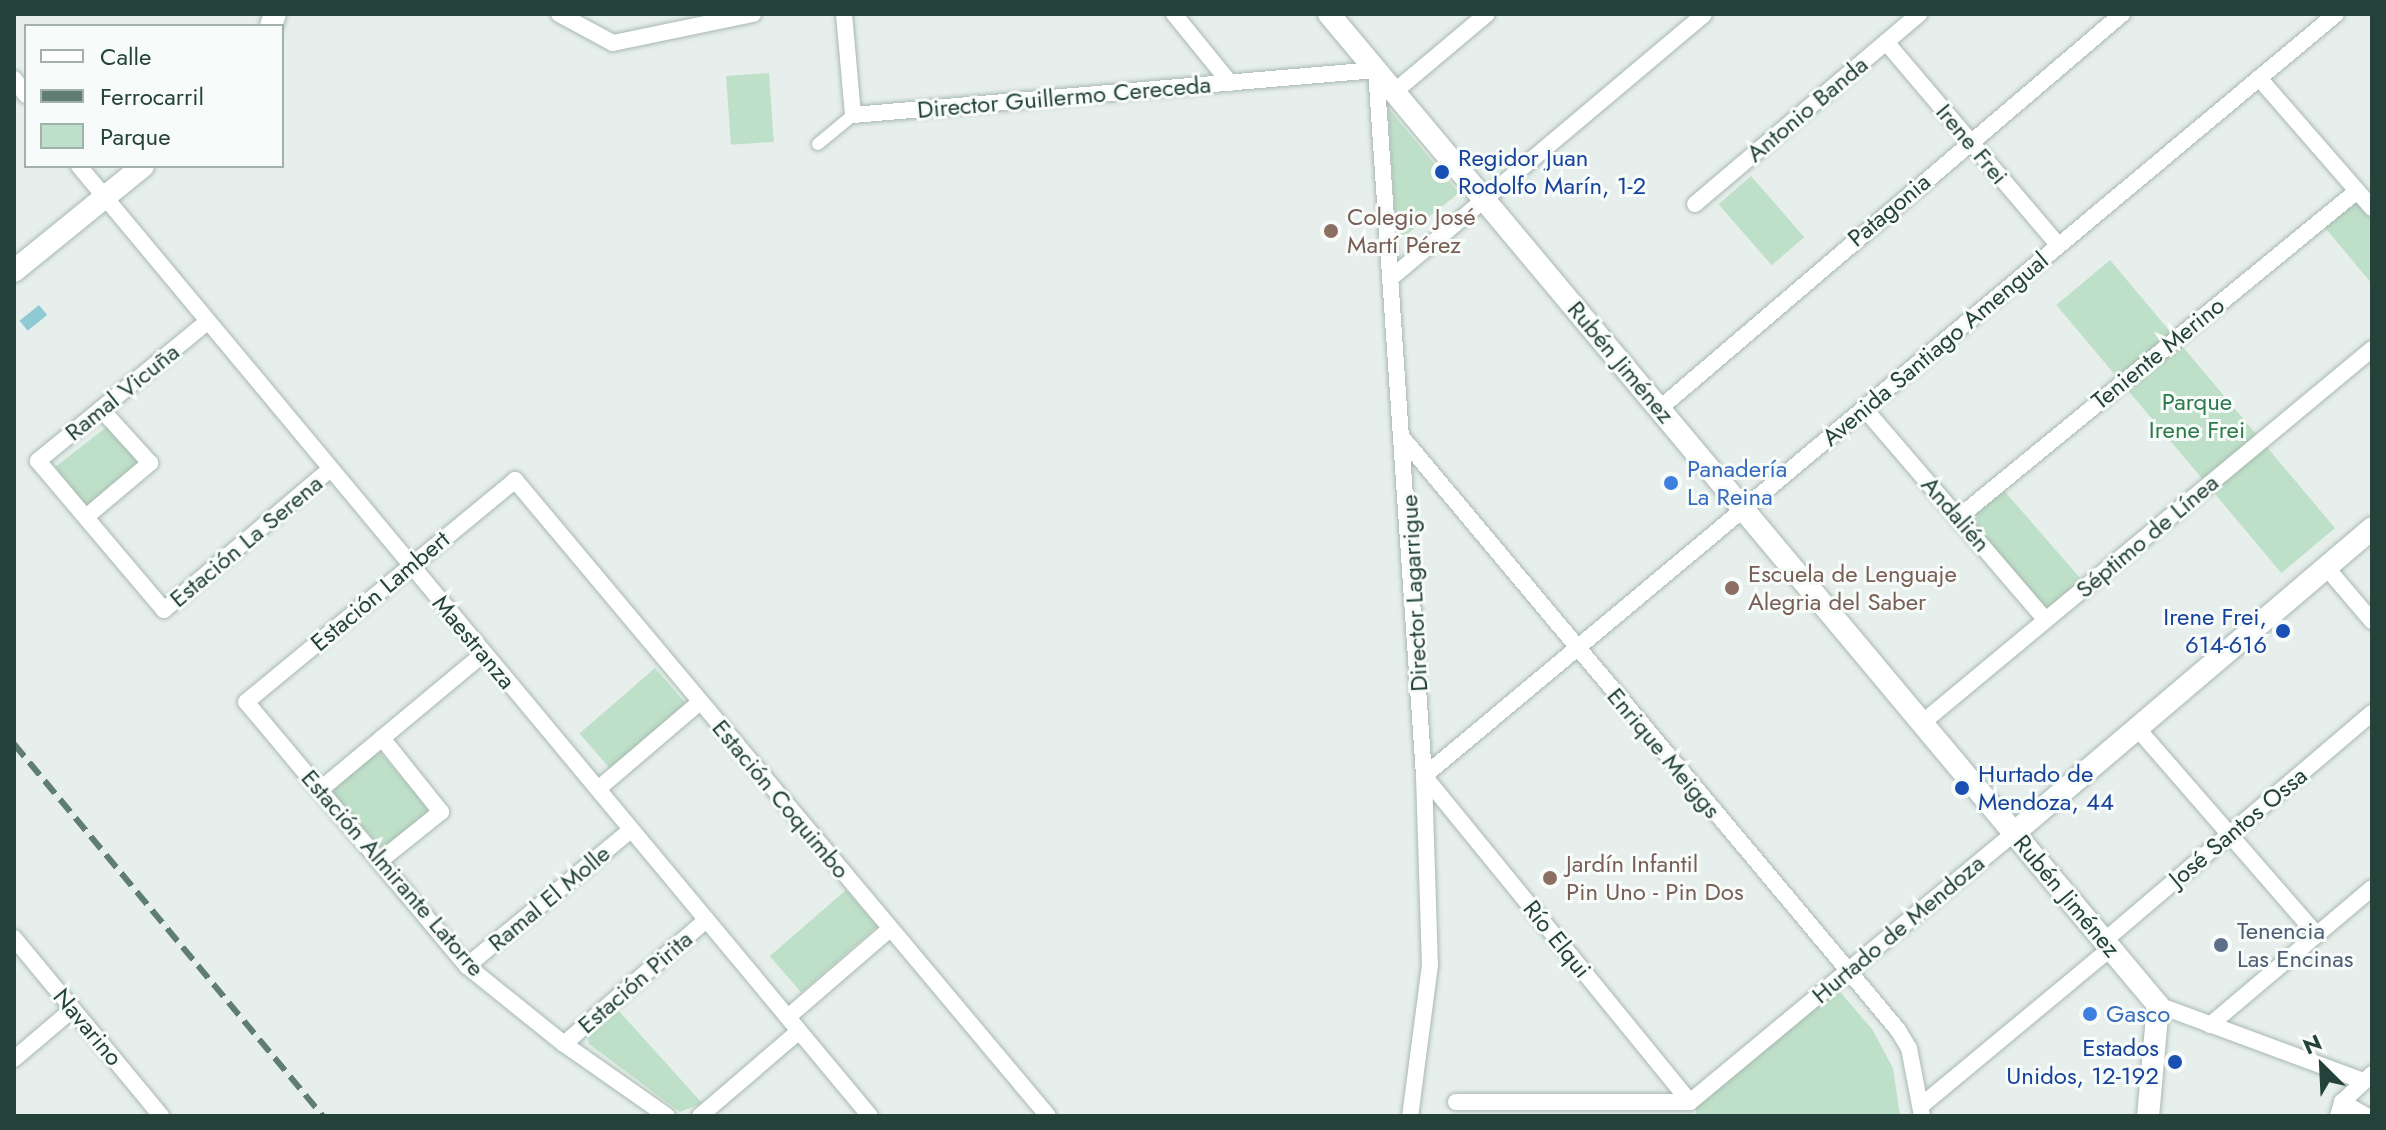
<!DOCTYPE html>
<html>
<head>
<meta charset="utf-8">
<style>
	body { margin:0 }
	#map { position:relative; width:2386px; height:1130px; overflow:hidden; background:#e6efeb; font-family:Jost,sans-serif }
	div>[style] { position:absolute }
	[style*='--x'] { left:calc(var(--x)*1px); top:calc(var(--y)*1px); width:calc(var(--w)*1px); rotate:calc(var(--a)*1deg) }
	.green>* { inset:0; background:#bfe0c8; transform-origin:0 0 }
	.water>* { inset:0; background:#8ec9d4; transform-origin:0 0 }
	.roads { filter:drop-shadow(0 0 2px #a8b8b2) drop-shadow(0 0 2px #a8b8b2) }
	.pedestrian>* { height:12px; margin:-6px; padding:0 6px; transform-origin:6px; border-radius:6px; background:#fff }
	.minor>* { height:16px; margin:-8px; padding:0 8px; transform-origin:8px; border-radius:8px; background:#fff }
	.secondary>* { height:22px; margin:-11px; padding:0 11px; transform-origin:11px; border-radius:11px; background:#fff }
	.rail>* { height:6px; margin-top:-3px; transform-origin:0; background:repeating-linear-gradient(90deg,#5f7d75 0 16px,transparent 0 24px) }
	.dots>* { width:22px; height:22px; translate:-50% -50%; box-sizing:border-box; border:4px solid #f7fbf9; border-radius:50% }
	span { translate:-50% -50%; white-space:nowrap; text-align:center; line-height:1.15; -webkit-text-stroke:6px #f7fbf9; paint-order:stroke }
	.street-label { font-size:24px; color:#24423a }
	.transit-label { font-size:24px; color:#164399 }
	.left { translate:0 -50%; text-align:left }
	.right { translate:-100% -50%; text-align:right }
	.education-label { font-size:24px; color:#785e54 }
	.park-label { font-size:24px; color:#2d7a4b }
	.shop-label { font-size:24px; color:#366cbe }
	.service-label { font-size:24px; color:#4e5e75 }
	.frame { position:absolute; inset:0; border:16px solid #24423a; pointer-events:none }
	.legend { position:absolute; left:24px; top:24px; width:260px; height:144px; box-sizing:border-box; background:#f7fbf9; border:2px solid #a3b1ad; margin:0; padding:10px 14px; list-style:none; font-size:24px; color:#24423a }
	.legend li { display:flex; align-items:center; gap:16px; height:40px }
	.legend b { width:40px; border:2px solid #a3b1ad }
	.north { position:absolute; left:2282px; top:1026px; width:80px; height:80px; -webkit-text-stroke:6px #f7fbf9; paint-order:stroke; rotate:336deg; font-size:22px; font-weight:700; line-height:32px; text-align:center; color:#24423a }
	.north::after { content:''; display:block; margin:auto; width:28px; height:36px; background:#24423a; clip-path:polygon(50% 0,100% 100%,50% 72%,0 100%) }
</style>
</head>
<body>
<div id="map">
	<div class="green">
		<div style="left:769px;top:73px;width:69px;height:43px;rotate:86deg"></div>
		<div style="clip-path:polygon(1388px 108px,1459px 193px,1397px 242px)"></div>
		<div style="left:1751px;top:176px;width:81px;height:43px;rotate:49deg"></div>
		<div style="clip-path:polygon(2354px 198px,2372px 220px,2372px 284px,2322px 224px)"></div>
		<div style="left:2110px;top:260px;width:350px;height:70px;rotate:50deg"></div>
		<div style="left:109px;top:425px;width:50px;height:68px;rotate:52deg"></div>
		<div style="left:2000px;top:486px;width:127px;height:52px;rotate:49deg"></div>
		<div style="left:655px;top:668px;width:48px;height:100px;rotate:49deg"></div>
		<div style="left:378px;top:750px;width:79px;height:62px;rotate:49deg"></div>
		<div style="left:846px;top:890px;width:48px;height:101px;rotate:49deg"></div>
		<div style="clip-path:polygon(1835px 986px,1872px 1029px,1893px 1068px,1900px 1116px,1697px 1116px,1695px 1104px)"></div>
		<div style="clip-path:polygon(618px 1010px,702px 1103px,680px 1112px,589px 1044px,588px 1037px)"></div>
	</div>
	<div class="water">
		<div style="left:39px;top:305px;width:13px;height:25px;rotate:51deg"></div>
	</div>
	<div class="roads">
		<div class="pedestrian">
			<div style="--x:818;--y:144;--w:45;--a:-39.6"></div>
		</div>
		<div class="minor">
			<div style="--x:559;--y:14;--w:61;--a:28.2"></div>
			<div style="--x:613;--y:43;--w:143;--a:-11.7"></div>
			<div style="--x:844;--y:14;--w:101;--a:84.9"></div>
			<div style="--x:853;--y:115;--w:525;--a:-4.92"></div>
			<div style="--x:1376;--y:70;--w:708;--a:86.11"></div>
			<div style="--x:1424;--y:776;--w:189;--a:88.2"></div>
			<div style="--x:1430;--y:965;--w:152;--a:97.5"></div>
			<div style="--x:1174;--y:14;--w:89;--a:50.9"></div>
			<div style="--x:1886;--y:42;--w:266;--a:49.7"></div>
			<div style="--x:2259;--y:78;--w:172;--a:49"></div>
			<div style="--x:14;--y:79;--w:20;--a:53"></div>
			<div style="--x:1394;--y:92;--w:121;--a:-40"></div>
			<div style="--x:79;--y:166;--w:1236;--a:50.22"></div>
			<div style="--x:1695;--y:204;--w:294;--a:-40.3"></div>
			<div style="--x:1391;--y:278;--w:409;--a:-40.1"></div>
			<div style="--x:207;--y:322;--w:219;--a:140.6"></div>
			<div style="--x:38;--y:461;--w:195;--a:49.8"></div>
			<div style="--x:164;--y:610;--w:218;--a:-40.3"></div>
			<div style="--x:1864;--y:408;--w:279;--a:49.4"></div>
			<div style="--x:1659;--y:409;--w:609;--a:-40.47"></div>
			<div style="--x:1405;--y:441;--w:768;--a:50.07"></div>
			<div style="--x:1898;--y:1030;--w:21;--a:59"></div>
			<div style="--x:1909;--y:1048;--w:69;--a:79.2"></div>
			<div style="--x:86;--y:517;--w:84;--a:-40.2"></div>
			<div style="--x:150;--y:463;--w:73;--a:-132.2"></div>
			<div style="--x:1959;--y:517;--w:514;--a:-39.32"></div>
			<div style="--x:2326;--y:567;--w:71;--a:49.6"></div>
			<div style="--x:1922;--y:723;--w:585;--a:-39.73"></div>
			<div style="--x:2137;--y:728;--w:274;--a:49"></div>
			<div style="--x:321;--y:789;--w:212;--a:-39.8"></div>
			<div style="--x:598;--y:789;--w:134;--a:-40.5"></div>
			<div style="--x:381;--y:860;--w:77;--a:-38.7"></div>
			<div style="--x:441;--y:812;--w:95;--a:-128.6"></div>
			<div style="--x:14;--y:938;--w:231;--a:50.4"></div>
			<div style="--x:2104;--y:941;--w:352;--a:-40.4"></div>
			<div style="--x:467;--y:966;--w:213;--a:-39.7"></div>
			<div style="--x:2158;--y:1005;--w:219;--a:20.3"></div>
			<div style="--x:788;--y:1017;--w:135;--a:-40.8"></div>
			<div style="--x:2210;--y:1025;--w:212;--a:-40.2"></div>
			<div style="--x:564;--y:1044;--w:189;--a:-41.1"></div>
			<div style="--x:14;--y:1059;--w:77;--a:-40.3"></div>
			<div style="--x:1456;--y:1102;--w:234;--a:0"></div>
			<div style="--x:1690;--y:1102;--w:421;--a:-129.2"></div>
			<div style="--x:1424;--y:776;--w:1188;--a:-39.88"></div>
			<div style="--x:1690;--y:1102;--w:421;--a:-39.7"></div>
			<div style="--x:2342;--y:1102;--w:28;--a:30"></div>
			<div style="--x:1922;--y:1105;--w:244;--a:-39.7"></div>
			<div style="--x:667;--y:1116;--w:126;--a:-145"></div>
			<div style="--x:564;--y:1044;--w:124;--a:-141.2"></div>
			<div style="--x:467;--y:966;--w:344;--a:-129.9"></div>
			<div style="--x:246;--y:702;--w:349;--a:-39.5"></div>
			<div style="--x:515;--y:480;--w:830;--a:50.04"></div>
			<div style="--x:700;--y:1116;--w:130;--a:-40.6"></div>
			<div style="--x:2338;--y:1116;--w:15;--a:-74"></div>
			<div style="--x:2342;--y:1102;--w:41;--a:-43"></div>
		</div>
		<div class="secondary">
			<div style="--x:1329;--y:14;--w:1292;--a:50.09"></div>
			<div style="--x:2158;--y:1005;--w:111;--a:95.1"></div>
			<div style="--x:271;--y:26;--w:13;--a:-72"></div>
			<div style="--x:14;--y:271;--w:166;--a:-39.1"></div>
			<div style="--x:2014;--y:833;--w:470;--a:-40.4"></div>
		</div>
	</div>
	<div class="rail">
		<div style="--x:14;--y:744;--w:484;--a:50.3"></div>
	</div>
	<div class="dots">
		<div style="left:1442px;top:172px;background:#1a4fb4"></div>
		<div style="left:1331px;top:231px;background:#8d6e63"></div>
		<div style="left:1671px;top:483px;background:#3f7fe0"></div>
		<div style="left:1732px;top:588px;background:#8d6e63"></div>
		<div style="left:2283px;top:631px;background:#1a4fb4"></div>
		<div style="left:1962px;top:788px;background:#1a4fb4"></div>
		<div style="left:1550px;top:878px;background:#8d6e63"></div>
		<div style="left:2221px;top:945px;background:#5c6f8a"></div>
		<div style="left:2090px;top:1014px;background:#3f7fe0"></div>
		<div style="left:2175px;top:1062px;background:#1a4fb4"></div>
	</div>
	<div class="street-label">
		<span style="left:1064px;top:97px;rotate:-5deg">Director Guillermo Cereceda</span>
		<span style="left:1807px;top:109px;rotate:-40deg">Antonio Banda</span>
		<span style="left:1972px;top:144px;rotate:50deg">Irene Frei</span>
		<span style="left:1889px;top:210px;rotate:-40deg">Patagonia</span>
		<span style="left:1935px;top:349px;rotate:-40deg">Avenida Santiago Amengual</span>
		<span style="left:2158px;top:353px;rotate:-39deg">Teniente Merino</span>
		<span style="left:1621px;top:362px;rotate:50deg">Rubén Jiménez</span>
		<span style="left:122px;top:392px;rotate:-39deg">Ramal Vicuña</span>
		<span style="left:1956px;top:514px;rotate:49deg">Andalién</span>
		<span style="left:2147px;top:536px;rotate:-40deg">Séptimo de Línea</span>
		<span style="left:246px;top:541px;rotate:-40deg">Estación La Serena</span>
		<span style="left:380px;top:591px;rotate:-40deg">Estación Lambert</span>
		<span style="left:1414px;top:593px;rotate:-93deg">Director Lagarrigue</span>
		<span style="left:474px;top:642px;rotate:50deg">Maestranza</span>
		<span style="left:1664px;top:753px;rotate:50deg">Enrique Meiggs</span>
		<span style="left:781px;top:799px;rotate:50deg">Estación Coquimbo</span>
		<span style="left:2238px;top:827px;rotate:-40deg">José Santos Ossa</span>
		<span style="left:393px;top:873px;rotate:49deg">Estación Almirante Latorre</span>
		<span style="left:2067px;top:896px;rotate:50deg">Rubén Jiménez</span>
		<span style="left:549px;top:898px;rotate:-40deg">Ramal El Molle</span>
		<span style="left:1898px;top:929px;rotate:-40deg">Hurtado de Mendoza</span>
		<span style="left:1557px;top:939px;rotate:51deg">Río Elqui</span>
		<span style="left:635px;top:982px;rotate:-41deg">Estación Pirita</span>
		<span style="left:88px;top:1027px;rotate:50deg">Navarino</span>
	</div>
	<div class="transit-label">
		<span class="left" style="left:1458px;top:172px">Regidor Juan<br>Rodolfo Marín, 1-2</span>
		<span class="right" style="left:2267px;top:631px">Irene Frei,<br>614-616</span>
		<span class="left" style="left:1978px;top:788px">Hurtado de<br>Mendoza, 44</span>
		<span class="right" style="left:2159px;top:1062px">Estados<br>Unidos, 12-192</span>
	</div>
	<div class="education-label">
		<span class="left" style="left:1347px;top:231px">Colegio José<br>Martí Pérez</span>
		<span class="left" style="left:1748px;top:588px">Escuela de Lenguaje<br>Alegria del Saber</span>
		<span class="left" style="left:1566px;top:878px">Jardín Infantil<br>Pin Uno - Pin Dos</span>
	</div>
	<div class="park-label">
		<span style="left:2197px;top:416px">Parque<br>Irene Frei</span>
	</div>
	<div class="shop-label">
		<span class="left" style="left:1687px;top:483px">Panadería<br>La Reina</span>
		<span class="left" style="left:2106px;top:1014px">Gasco</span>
	</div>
	<div class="service-label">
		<span class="left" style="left:2237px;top:945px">Tenencia<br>Las Encinas</span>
	</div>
	<div class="frame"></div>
	<ul class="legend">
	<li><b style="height:10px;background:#fff"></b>Calle</li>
	<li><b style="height:10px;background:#5f7d75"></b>Ferrocarril</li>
	<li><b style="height:22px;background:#bfe0c8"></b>Parque</li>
	</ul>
	<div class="north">N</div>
</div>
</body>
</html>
